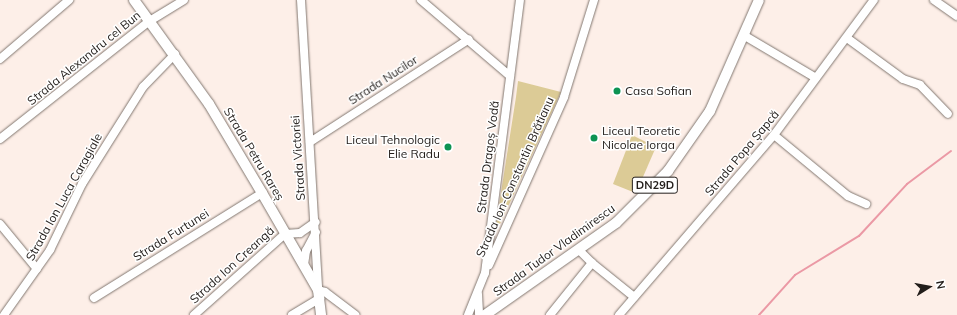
<!DOCTYPE html>
<html>
<head>
<meta charset="utf-8">
<style>
	body { margin:0 }
	#map { position:relative; width:957px; height:315px; overflow:hidden; background:#fdefe8; font-family:Mulish,sans-serif }
	div>[style] { position:absolute }
	[style*='--x'] { left:calc(var(--x)*1px); top:calc(var(--y)*1px); width:calc(var(--w)*1px); rotate:calc(var(--a)*1deg) }
	.green>* { inset:0; background:#dccb96 }
	.stream>* { height:2px; margin:-1px; padding:0 1px; transform-origin:1px; border-radius:1px; background:#eb99a5 }
	.roads { filter:drop-shadow(0 0 1px #827770) drop-shadow(0 0 1px #827770) }
	.minor>* { height:8px; margin:-4px; padding:0 4px; transform-origin:4px; border-radius:4px; background:#fff }
	.major>* { height:10px; margin:-5px; padding:0 5px; transform-origin:5px; border-radius:5px; background:#fff }
	.dots>* { width:11px; height:11px; translate:-50% -50%; box-sizing:border-box; border:2px solid #fff; border-radius:50% }
	span { translate:-50% -50%; white-space:nowrap; text-align:center; line-height:1.15; -webkit-text-stroke:3px #fff; paint-order:stroke }
	.shield-label span { padding:1px 3px; background:#fff; border:1px solid; border-radius:3px; -webkit-text-stroke-width:0 }
	.shield-label { font-size:11px; color:#221d1a; font-weight:700 }
	.street-label { font-size:12px; color:#221d1a }
	.poi-label { font-size:12px; color:#221d1a }
	.left { translate:0 -50%; text-align:left }
	.right { translate:-100% -50%; text-align:right }
	.north { position:absolute; left:909px; top:267px; width:40px; height:40px; -webkit-text-stroke:3px #fff; paint-order:stroke; rotate:79deg; font-size:11px; font-weight:700; line-height:16px; text-align:center; color:#221d1a }
	.north::after { content:''; display:block; margin:auto; width:14px; height:18px; background:#221d1a; clip-path:polygon(50% 0,100% 100%,50% 72%,0 100%) }
</style>
</head>
<body>
<div id="map">
	<div class="green">
		<div style="clip-path:polygon(518px 81px,561px 92px,494px 237px,516px 97px)"></div>
		<div style="clip-path:polygon(632px 135px,656px 147px,639px 186px,633px 192px,613px 184px)"></div>
	</div>
	<div class="stream">
		<div style="--x:759;--y:315;--w:54;--a:-48"></div>
		<div style="--x:795;--y:275;--w:75;--a:-31.4"></div>
		<div style="--x:859;--y:236;--w:71;--a:-47.3"></div>
		<div style="--x:907;--y:184;--w:55;--a:-36.9"></div>
	</div>
	<div class="roads">
		<div class="minor">
			<div style="--x:301;--y:0;--w:290;--a:86.6"></div>
			<div style="--x:318;--y:290;--w:7;--a:16"></div>
			<div style="--x:325;--y:292;--w:38;--a:37"></div>
			<div style="--x:421;--y:0;--w:117;--a:40.5"></div>
			<div style="--x:934;--y:0;--w:28;--a:35"></div>
			<div style="--x:745;--y:36;--w:82;--a:30.6"></div>
			<div style="--x:847;--y:38;--w:69;--a:36.2"></div>
			<div style="--x:903;--y:79;--w:18;--a:19"></div>
			<div style="--x:920;--y:85;--w:40;--a:46"></div>
			<div style="--x:0;--y:59;--w:91;--a:-40.5"></div>
			<div style="--x:774;--y:135;--w:96;--a:39.5"></div>
			<div style="--x:848;--y:196;--w:20;--a:24"></div>
			<div style="--x:0;--y:139;--w:189;--a:-38.3"></div>
			<div style="--x:148;--y:22;--w:42;--a:-31.4"></div>
			<div style="--x:310;--y:142;--w:189;--a:-32.9"></div>
			<div style="--x:0;--y:224;--w:58;--a:50.6"></div>
			<div style="--x:592;--y:263;--w:54;--a:39"></div>
			<div style="--x:304;--y:265;--w:14;--a:-82"></div>
			<div style="--x:306;--y:251;--w:21;--a:-62"></div>
			<div style="--x:489;--y:265;--w:184;--a:-65.9"></div>
			<div style="--x:564;--y:97;--w:102;--a:-72.8"></div>
			<div style="--x:478;--y:294;--w:21;--a:87"></div>
			<div style="--x:94;--y:298;--w:198;--a:-32"></div>
			<div style="--x:4;--y:315;--w:80;--a:-54.7"></div>
			<div style="--x:50;--y:250;--w:73;--a:-64.1"></div>
			<div style="--x:82;--y:184;--w:115;--a:-57.8"></div>
			<div style="--x:143;--y:87;--w:46;--a:-45.9"></div>
			<div style="--x:194;--y:315;--w:122;--a:-41.7"></div>
			<div style="--x:285;--y:234;--w:15;--a:-4"></div>
			<div style="--x:300;--y:233;--w:19;--a:-35"></div>
			<div style="--x:292;--y:315;--w:33;--a:-31"></div>
			<div style="--x:468;--y:315;--w:45;--a:-68"></div>
			<div style="--x:485;--y:273;--w:275;--a:-82.7"></div>
			<div style="--x:550;--y:315;--w:67;--a:-51.1"></div>
			<div style="--x:592;--y:263;--w:18;--a:-135"></div>
			<div style="--x:619;--y:315;--w:238;--a:-49.3"></div>
			<div style="--x:774;--y:135;--w:168;--a:-53.5"></div>
		</div>
		<div class="major">
			<div style="--x:134;--y:0;--w:128;--a:54.2"></div>
			<div style="--x:209;--y:104;--w:104;--a:59.2"></div>
			<div style="--x:262;--y:193;--w:112;--a:60"></div>
			<div style="--x:318;--y:290;--w:25;--a:83"></div>
			<div style="--x:485;--y:315;--w:160;--a:-35.1"></div>
			<div style="--x:616;--y:223;--w:74;--a:-45"></div>
			<div style="--x:668;--y:171;--w:73;--a:-55"></div>
			<div style="--x:710;--y:111;--w:121;--a:-66.2"></div>
		</div>
	</div>
	<div class="dots">
		<div style="left:617px;top:91px;background:#0d9352"></div>
		<div style="left:594px;top:138px;background:#0d9352"></div>
		<div style="left:448px;top:147px;background:#0d9352"></div>
	</div>
	<div class="shield-label">
		<span style="left:655px;top:185px">DN29D</span>
	</div>
	<div class="street-label">
		<span style="left:84px;top:58px;rotate:-39deg">Strada Alexandru cel Bun</span>
		<span style="left:383px;top:80px;rotate:-33deg">Strada Nucilor</span>
		<span style="left:742px;top:153px;rotate:-50deg">Strada Popa Șapcă</span>
		<span style="left:254px;top:154px;rotate:59deg">Strada Petru Rareș</span>
		<span style="left:488px;top:157px;rotate:-83deg">Strada Dragoș Vodă</span>
		<span style="left:298px;top:158px;rotate:-94deg">Strada Victoriei</span>
		<span style="left:515px;top:177px;rotate:-66deg">Strada Ion-Constantin Brătianu</span>
		<span style="left:64px;top:197px;rotate:-61deg">Strada Ion Luca Caragiale</span>
		<span style="left:171px;top:235px;rotate:-32deg">Strada Furtunei</span>
		<span style="left:554px;top:250px;rotate:-36deg">Strada Tudor Vladimirescu</span>
		<span style="left:232px;top:265px;rotate:-42deg">Strada Ion Creangă</span>
	</div>
	<div class="poi-label">
		<span class="left" style="left:625px;top:91px">Casa Sofian</span>
		<span class="left" style="left:602px;top:138px">Liceul Teoretic<br>Nicolae Iorga</span>
		<span class="right" style="left:440px;top:147px">Liceul Tehnologic<br>Elie Radu</span>
	</div>
	<div class="north">N</div>
</div>
</body>
</html>
